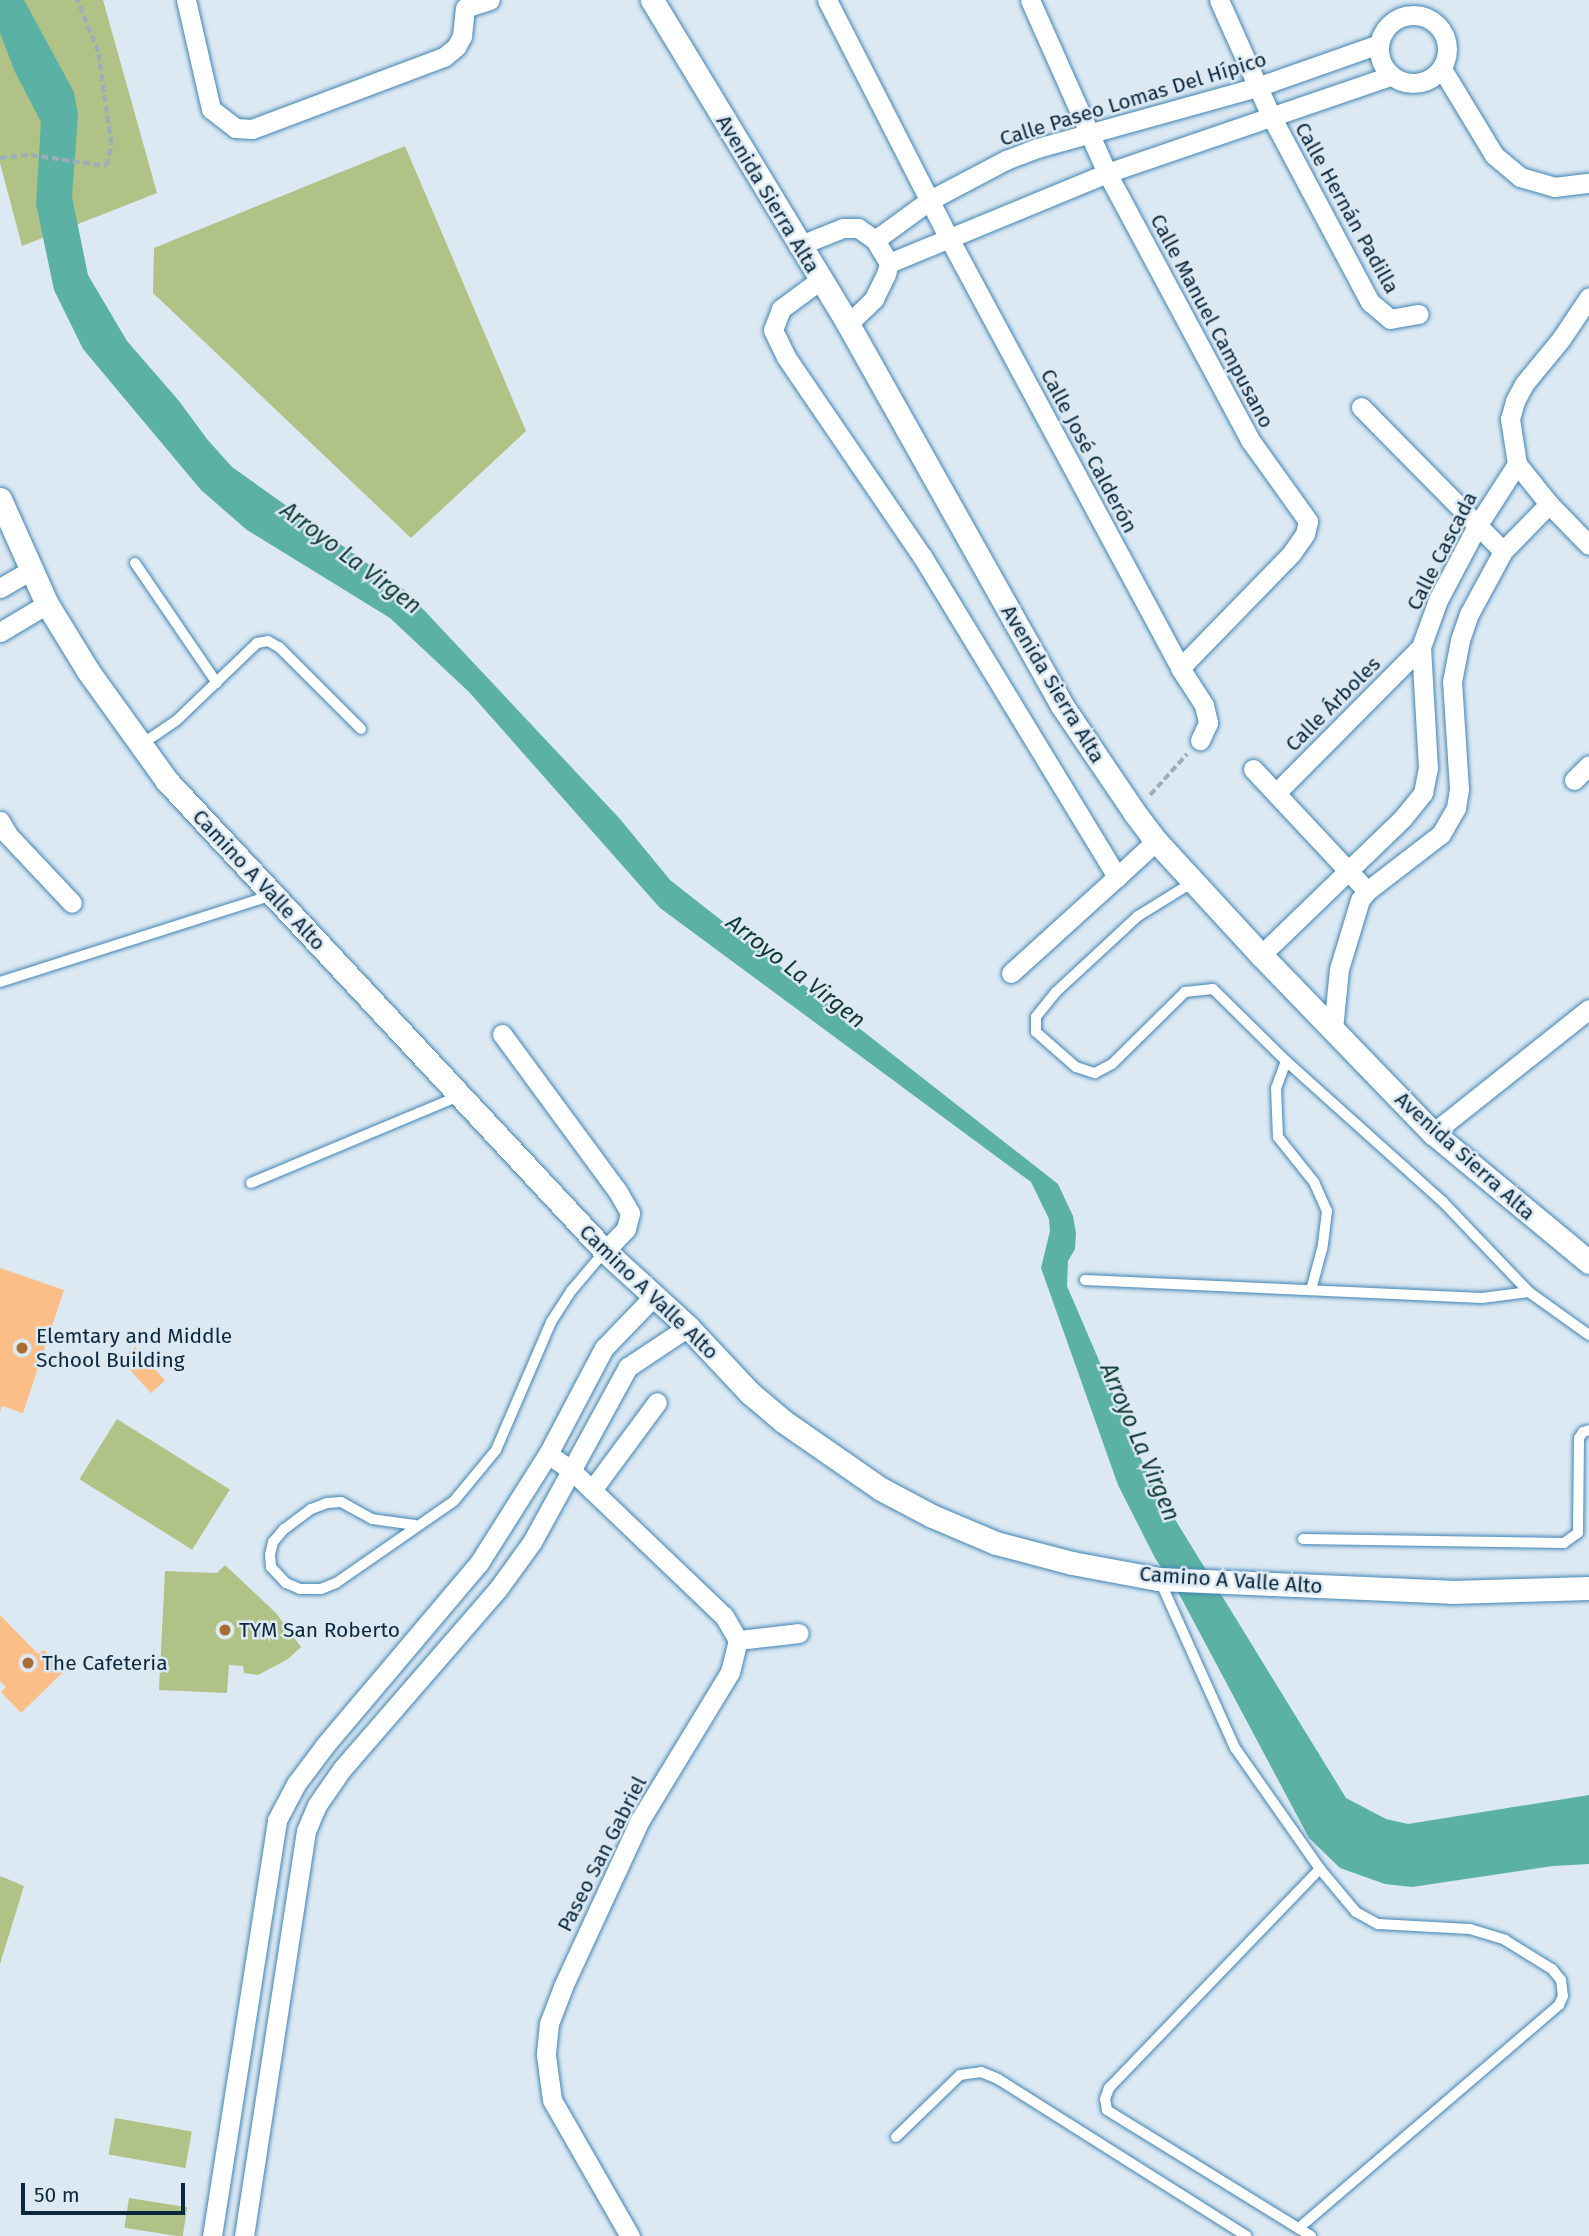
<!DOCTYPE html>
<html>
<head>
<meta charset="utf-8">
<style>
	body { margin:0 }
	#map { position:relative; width:1589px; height:2236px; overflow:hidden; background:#dce9f3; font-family:"Fira Sans",sans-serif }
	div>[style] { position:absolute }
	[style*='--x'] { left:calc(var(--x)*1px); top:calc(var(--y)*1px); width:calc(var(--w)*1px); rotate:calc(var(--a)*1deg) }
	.green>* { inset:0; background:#b0c286; transform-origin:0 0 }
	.water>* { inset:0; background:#5bb1a3 }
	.building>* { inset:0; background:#fcbe87; transform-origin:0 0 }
	.path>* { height:3.5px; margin-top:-1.75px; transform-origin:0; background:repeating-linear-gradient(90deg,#9caebb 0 7px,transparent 0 10.5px) }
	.roads { filter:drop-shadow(0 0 2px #4184b4) drop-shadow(0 0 2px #4184b4) }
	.service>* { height:10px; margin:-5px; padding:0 5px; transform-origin:5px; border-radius:5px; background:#fff }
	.minor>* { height:19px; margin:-9.5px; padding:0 9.5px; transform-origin:9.5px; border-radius:9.5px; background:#fff }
	.minor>.ring { margin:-9.5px; padding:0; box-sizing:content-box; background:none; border:19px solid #fff; border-radius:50% }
	.tertiary>* { height:23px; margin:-11.5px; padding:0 11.5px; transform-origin:11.5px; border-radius:11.5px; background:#fff }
	.dots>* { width:19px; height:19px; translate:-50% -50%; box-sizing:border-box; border:4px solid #dce9f3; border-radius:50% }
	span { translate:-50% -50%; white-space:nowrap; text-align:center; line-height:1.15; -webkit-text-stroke:5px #dce9f3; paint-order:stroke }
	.street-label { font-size:21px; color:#0a273b }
	.poi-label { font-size:21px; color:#0a273b }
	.left { translate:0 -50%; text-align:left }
	.water-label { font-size:23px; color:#0e3832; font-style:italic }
	.scale { position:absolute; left:21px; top:2183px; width:164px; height:32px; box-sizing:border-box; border:4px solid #0a273b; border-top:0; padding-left:9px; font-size:21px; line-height:24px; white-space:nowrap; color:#0a273b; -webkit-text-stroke:5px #dce9f3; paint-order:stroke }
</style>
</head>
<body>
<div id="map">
	<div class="green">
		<div style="clip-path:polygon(0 0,103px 0,157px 193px,22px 246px,0 163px)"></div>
		<div style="clip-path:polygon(405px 146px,526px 431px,411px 538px,153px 293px,154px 248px)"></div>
		<div style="left:117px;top:1419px;width:133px;height:71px;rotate:32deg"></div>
		<div style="clip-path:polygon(225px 1565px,276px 1613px,301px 1647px,288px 1659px,258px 1675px,244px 1673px,243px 1666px,229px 1665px,227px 1693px,159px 1690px,165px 1571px,217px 1573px)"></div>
		<div style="clip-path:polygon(0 1876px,24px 1886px,0 1964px)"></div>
		<div style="left:115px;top:2118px;width:78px;height:37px;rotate:10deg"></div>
		<div style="left:129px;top:2198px;width:59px;height:30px;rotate:9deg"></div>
	</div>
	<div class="water">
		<div style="clip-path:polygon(0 0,24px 0,74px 92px,78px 115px,72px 197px,88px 275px,127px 341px,179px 401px,207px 439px,232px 467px,406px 591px,620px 819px,670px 880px,1058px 1184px,1073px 1216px,1076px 1233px,1075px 1249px,1068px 1261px,1067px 1286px,1149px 1477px,1346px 1798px,1386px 1819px,1408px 1824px,1589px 1795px,1589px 1864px,1553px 1866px,1412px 1887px,1385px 1884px,1340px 1868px,1309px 1838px,1179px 1594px,1155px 1558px,1118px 1485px,1041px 1268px,1050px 1231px,1049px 1219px,1031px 1182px,660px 908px,469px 692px,390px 618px,247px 530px,201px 490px,83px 349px,54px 290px,36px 204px,41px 122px,15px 72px,0 33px)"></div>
	</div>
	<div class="building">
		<div style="clip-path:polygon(0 1268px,64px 1290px,23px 1413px,2px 1406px,0 1412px)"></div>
		<div style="left:135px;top:1347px;width:45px;height:19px;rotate:48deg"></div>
		<div style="clip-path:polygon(0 1615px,38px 1654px,44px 1650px,64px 1671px,21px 1713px,1px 1692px,6px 1687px,0 1681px)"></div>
	</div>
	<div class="path">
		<div style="--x:0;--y:158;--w:31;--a:-6"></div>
		<div style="--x:31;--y:155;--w:76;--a:8.3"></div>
		<div style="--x:106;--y:166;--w:23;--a:-77"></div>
		<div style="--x:111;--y:144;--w:93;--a:-98"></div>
		<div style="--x:98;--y:52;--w:56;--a:-112"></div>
		<div style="--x:1150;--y:795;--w:55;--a:-47.9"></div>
	</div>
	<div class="roads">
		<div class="service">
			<div style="--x:135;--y:563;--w:145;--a:55.7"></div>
			<div style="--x:142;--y:744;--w:42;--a:-34.4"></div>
			<div style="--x:177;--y:720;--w:111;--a:-43.9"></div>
			<div style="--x:257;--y:643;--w:11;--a:-10"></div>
			<div style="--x:268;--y:641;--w:13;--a:29"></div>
			<div style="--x:279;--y:647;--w:116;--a:45"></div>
			<div style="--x:1193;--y:882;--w:65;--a:148.3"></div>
			<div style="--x:1138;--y:916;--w:112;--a:137.2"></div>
			<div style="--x:1056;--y:992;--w:32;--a:129"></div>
			<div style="--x:1036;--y:1017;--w:15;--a:90"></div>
			<div style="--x:1036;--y:1032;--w:53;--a:41.2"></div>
			<div style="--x:1076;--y:1067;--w:20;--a:18"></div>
			<div style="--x:1095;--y:1073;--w:19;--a:-28"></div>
			<div style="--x:1112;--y:1064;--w:103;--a:-44.6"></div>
			<div style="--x:1185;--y:992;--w:28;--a:-6"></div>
			<div style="--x:1213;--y:989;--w:103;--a:44.6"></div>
			<div style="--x:1286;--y:1061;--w:211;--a:41.9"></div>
			<div style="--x:1443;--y:1202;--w:124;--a:46.3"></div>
			<div style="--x:0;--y:982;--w:287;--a:-17.7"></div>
			<div style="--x:1286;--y:1061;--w:29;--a:110"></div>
			<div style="--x:1276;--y:1088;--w:49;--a:87.7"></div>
			<div style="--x:1278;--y:1137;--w:58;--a:51.3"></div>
			<div style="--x:1314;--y:1182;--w:32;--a:66"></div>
			<div style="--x:1327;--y:1211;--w:38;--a:97"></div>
			<div style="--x:1322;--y:1249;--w:42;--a:105"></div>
			<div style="--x:251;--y:1183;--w:225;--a:-22.7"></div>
			<div style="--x:1085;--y:1280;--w:397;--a:2.6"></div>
			<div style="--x:1482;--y:1298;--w:47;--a:-7.3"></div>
			<div style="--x:1529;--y:1292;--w:74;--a:35.6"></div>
			<div style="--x:415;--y:1525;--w:43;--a:-172.1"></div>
			<div style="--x:372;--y:1519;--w:35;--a:-151"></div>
			<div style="--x:341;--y:1502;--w:14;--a:176"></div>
			<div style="--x:327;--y:1503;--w:17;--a:159"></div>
			<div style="--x:311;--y:1509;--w:34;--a:143"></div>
			<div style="--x:284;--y:1529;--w:17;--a:130"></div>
			<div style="--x:273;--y:1542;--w:13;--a:103"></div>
			<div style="--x:270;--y:1555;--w:12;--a:85"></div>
			<div style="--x:271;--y:1567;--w:22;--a:47"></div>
			<div style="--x:286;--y:1583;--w:15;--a:23"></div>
			<div style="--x:300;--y:1589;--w:21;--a:0"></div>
			<div style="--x:321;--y:1589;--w:16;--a:-22"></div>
			<div style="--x:336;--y:1583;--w:144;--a:-34.8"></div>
			<div style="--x:454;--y:1501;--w:66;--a:-50.5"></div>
			<div style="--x:496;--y:1450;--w:139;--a:-66.7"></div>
			<div style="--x:551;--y:1322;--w:38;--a:-57"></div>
			<div style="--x:572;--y:1290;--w:51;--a:-49.8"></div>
			<div style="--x:1303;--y:1539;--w:261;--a:0.9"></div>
			<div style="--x:1564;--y:1543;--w:17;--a:-36"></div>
			<div style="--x:1578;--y:1533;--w:95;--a:-89.4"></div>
			<div style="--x:1579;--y:1438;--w:7;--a:-56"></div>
			<div style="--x:1583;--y:1432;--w:6;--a:-18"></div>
			<div style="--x:1160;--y:1581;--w:183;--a:65.8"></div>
			<div style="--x:1235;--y:1748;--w:148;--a:54.9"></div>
			<div style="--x:1320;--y:1869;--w:56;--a:50.1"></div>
			<div style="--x:1356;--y:1912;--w:25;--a:29"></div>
			<div style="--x:1378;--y:1924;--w:92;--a:3.1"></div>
			<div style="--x:1470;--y:1929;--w:37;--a:17"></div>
			<div style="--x:1505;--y:1940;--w:55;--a:31.7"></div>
			<div style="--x:1552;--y:1969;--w:14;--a:51"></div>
			<div style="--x:1561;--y:1980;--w:16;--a:83"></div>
			<div style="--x:1563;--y:1996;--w:10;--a:114"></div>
			<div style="--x:1559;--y:2005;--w:343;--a:139.4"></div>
			<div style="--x:896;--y:2137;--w:89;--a:-44.1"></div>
			<div style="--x:960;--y:2075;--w:21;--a:-8"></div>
			<div style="--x:981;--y:2072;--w:18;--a:22"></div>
			<div style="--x:998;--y:2079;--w:294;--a:32.3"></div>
			<div style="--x:1311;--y:2236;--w:240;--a:-148.3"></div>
			<div style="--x:1107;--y:2110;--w:11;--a:-100"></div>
			<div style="--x:1105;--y:2099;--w:12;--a:-70"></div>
			<div style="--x:1109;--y:2088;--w:304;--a:-46.1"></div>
		</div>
		<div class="minor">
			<div style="--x:186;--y:0;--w:112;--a:77.1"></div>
			<div style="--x:211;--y:109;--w:31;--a:38"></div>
			<div style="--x:235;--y:128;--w:17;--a:3"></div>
			<div style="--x:252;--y:129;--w:205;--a:-20.6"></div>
			<div style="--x:444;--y:57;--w:16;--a:-40"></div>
			<div style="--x:456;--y:47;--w:13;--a:-61"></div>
			<div style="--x:462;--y:36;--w:28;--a:-84"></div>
			<div style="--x:827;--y:0;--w:270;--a:62.9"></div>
			<div style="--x:950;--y:240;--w:486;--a:61.7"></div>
			<div style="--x:1180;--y:668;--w:44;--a:57"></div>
			<div style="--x:1204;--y:705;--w:18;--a:77"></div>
			<div style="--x:1208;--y:723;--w:19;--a:115"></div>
			<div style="--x:1030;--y:0;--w:189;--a:66"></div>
			<div style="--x:1107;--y:173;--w:303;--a:61.8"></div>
			<div style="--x:1250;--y:440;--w:100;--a:54.4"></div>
			<div style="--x:1308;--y:521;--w:13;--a:103"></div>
			<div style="--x:1305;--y:534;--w:24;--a:125"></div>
			<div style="--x:1291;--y:554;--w:159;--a:134.2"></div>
			<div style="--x:1219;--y:0;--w:127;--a:65.9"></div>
			<div style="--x:1271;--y:116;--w:211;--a:62"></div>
			<div style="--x:1370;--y:302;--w:26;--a:40"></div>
			<div style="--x:1390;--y:319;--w:29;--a:-10"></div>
			<div style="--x:465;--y:8;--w:26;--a:-18"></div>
			<div class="ring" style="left:1379px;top:15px;width:49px;height:49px"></div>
			<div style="--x:1442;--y:69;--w:100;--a:58.8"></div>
			<div style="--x:1494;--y:155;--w:34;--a:40"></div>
			<div style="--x:1520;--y:177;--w:35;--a:16"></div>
			<div style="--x:1554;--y:187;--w:35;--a:-7"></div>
			<div style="--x:875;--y:240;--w:68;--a:-36"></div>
			<div style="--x:930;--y:200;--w:86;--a:-27.8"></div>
			<div style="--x:1006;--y:160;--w:33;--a:-21"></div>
			<div style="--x:1037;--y:148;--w:228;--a:-15.5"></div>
			<div style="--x:1257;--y:87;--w:129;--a:-19.4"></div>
			<div style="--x:798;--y:246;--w:48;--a:-21.8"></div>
			<div style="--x:843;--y:228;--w:15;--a:0"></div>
			<div style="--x:858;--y:228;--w:21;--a:35"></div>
			<div style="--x:875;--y:240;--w:27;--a:59"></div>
			<div style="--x:889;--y:263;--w:11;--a:105"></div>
			<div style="--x:886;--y:274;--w:28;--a:116"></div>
			<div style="--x:874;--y:299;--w:36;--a:136"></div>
			<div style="--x:889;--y:263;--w:236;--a:-22.4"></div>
			<div style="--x:1107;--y:173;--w:300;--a:-18.9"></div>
			<div style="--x:820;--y:280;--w:49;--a:143.4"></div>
			<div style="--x:781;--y:309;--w:22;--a:111"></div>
			<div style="--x:773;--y:330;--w:30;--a:64"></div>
			<div style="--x:786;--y:357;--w:241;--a:55.7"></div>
			<div style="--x:922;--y:556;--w:376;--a:58.7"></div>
			<div style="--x:1117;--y:877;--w:53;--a:-42.7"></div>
			<div style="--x:1361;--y:407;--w:202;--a:45.4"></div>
			<div style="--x:1517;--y:464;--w:51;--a:51.3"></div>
			<div style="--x:1549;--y:504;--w:57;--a:45.7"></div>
			<div style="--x:0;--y:588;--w:36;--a:-30"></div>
			<div style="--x:0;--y:632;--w:55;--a:-30.8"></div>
			<div style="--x:1253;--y:769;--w:167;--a:46.9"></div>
			<div style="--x:1574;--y:780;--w:21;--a:-45"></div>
			<div style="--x:1276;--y:793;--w:206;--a:-45.2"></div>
			<div style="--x:0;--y:821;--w:16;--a:60"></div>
			<div style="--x:8;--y:835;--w:93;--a:46.7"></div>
			<div style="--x:1261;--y:955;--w:196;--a:-44"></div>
			<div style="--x:1402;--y:819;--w:33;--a:-51"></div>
			<div style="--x:1423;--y:793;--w:25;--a:-79"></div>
			<div style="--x:1428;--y:768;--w:121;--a:-93.3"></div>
			<div style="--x:1421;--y:647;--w:50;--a:-70.1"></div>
			<div style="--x:1438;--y:600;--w:84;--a:-62.2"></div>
			<div style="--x:1477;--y:526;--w:74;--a:-57.2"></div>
			<div style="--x:1517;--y:464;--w:46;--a:-98.8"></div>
			<div style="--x:1510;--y:419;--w:19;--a:-74"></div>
			<div style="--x:1515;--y:401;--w:19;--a:-62"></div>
			<div style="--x:1524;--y:384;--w:58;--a:-50.6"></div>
			<div style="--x:1561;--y:339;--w:50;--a:-56.3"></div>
			<div style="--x:1011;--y:973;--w:143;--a:-42.2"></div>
			<div style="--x:1333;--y:1029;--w:60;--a:-84.3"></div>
			<div style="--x:1339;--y:969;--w:72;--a:-73.1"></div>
			<div style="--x:1360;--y:900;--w:11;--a:-52"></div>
			<div style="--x:1367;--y:891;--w:93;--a:-37.6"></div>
			<div style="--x:1441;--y:834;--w:30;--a:-60"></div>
			<div style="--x:1456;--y:808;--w:19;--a:-81"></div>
			<div style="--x:1459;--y:789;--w:107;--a:-93.7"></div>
			<div style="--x:1452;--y:682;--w:43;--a:-79.2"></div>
			<div style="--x:1460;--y:640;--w:28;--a:-71"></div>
			<div style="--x:1469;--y:614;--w:72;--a:-61.6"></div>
			<div style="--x:1503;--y:551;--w:66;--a:-45.6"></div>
			<div style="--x:502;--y:1034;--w:196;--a:53.7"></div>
			<div style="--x:618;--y:1192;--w:24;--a:60"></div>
			<div style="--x:630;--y:1213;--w:16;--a:104"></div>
			<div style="--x:626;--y:1229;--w:30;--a:134"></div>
			<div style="--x:1433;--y:1133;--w:199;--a:-38.5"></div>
			<div style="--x:548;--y:1454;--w:28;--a:35"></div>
			<div style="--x:571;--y:1470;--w:211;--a:43.7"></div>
			<div style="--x:724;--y:1616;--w:28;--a:60"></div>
			<div style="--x:738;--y:1640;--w:33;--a:104"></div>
			<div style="--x:730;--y:1672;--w:173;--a:121.3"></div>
			<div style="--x:640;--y:1820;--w:184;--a:114.8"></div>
			<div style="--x:563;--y:1987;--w:40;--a:111"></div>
			<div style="--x:549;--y:2024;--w:31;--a:96"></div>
			<div style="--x:546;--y:2055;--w:45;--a:82.4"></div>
			<div style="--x:552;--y:2100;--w:157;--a:60.2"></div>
			<div style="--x:592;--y:1490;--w:109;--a:-53.5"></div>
			<div style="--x:738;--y:1640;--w:61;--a:-6.5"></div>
			<div style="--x:212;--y:2236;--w:421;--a:-81.1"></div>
			<div style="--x:277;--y:1820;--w:41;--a:-62.2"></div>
			<div style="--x:296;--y:1784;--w:50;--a:-53.1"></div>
			<div style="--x:326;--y:1744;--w:237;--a:-49.8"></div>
			<div style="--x:479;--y:1563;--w:129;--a:-57.7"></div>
			<div style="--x:548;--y:1454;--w:120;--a:-62.2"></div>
			<div style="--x:604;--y:1348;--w:72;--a:-46.1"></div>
			<div style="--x:244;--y:2236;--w:410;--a:-81.3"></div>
			<div style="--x:306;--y:1831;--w:28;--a:-67"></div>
			<div style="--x:317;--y:1805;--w:44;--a:-55.2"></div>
			<div style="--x:342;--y:1769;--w:238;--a:-49.1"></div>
			<div style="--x:498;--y:1589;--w:58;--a:-54.1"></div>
			<div style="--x:532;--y:1542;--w:200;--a:-61.3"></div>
			<div style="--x:628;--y:1367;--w:72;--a:-33.7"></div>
		</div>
		<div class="tertiary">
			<div style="--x:652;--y:0;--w:379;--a:58.8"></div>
			<div style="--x:848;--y:324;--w:436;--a:60.7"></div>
			<div style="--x:1061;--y:704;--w:130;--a:55.9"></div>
			<div style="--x:1134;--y:812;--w:36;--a:53"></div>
			<div style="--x:1156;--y:841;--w:155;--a:47.4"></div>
			<div style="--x:1261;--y:955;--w:248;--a:46"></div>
			<div style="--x:1433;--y:1133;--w:202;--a:39.6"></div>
			<div style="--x:0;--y:499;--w:115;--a:65.9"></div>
			<div style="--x:47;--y:604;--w:79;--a:58.5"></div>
			<div style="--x:88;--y:671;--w:135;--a:54.3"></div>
			<div style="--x:167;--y:781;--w:642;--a:47.02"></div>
			<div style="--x:605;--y:1251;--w:113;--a:42.5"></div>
			<div style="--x:688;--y:1327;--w:91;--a:46.8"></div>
			<div style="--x:750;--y:1393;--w:43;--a:40.3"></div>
			<div style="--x:783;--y:1421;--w:119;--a:34.8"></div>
			<div style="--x:881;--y:1489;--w:58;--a:27.9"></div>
			<div style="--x:932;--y:1516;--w:69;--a:22.9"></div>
			<div style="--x:996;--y:1543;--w:79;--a:14.7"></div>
			<div style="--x:1072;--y:1563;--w:87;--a:10.5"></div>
			<div style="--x:1158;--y:1579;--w:293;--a:2.5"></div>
			<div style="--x:1451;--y:1592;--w:138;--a:-1.7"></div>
		</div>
	</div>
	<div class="dots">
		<div style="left:22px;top:1348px;background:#a96c30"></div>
		<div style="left:225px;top:1630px;background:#a96c30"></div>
		<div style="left:28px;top:1663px;background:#a96c30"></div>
	</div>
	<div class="street-label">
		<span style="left:1133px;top:99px;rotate:-17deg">Calle Paseo Lomas Del Hípico</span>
		<span style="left:768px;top:194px;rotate:59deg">Avenida Sierra Alta</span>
		<span style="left:1347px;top:208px;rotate:61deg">Calle Hernán Padilla</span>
		<span style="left:1212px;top:321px;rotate:62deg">Calle Manuel Campusano</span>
		<span style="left:1089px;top:451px;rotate:62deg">Calle José Calderón</span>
		<span style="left:1442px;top:551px;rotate:-63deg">Calle Cascada</span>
		<span style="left:1053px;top:684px;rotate:59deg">Avenida Sierra Alta</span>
		<span style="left:1333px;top:704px;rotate:-45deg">Calle Árboles</span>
		<span style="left:259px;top:880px;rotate:47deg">Camino A Valle Alto</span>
		<span style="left:1465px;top:1156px;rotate:42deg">Avenida Sierra Alta</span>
		<span style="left:649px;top:1292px;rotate:44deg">Camino A Valle Alto</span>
		<span style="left:1231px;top:1580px;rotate:4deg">Camino A Valle Alto</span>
		<span style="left:602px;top:1854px;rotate:-63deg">Paseo San Gabriel</span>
	</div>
	<div class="poi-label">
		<span class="left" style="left:36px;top:1348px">Elemtary and Middle<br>School Building</span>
		<span class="left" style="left:239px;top:1630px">TYM San Roberto</span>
		<span class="left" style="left:42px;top:1663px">The Cafeteria</span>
	</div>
	<div class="water-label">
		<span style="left:351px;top:558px;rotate:37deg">Arroyo La Virgen</span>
		<span style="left:796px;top:971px;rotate:38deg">Arroyo La Virgen</span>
		<span style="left:1140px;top:1442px;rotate:67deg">Arroyo La Virgen</span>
	</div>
	<div class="scale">50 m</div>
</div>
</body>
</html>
